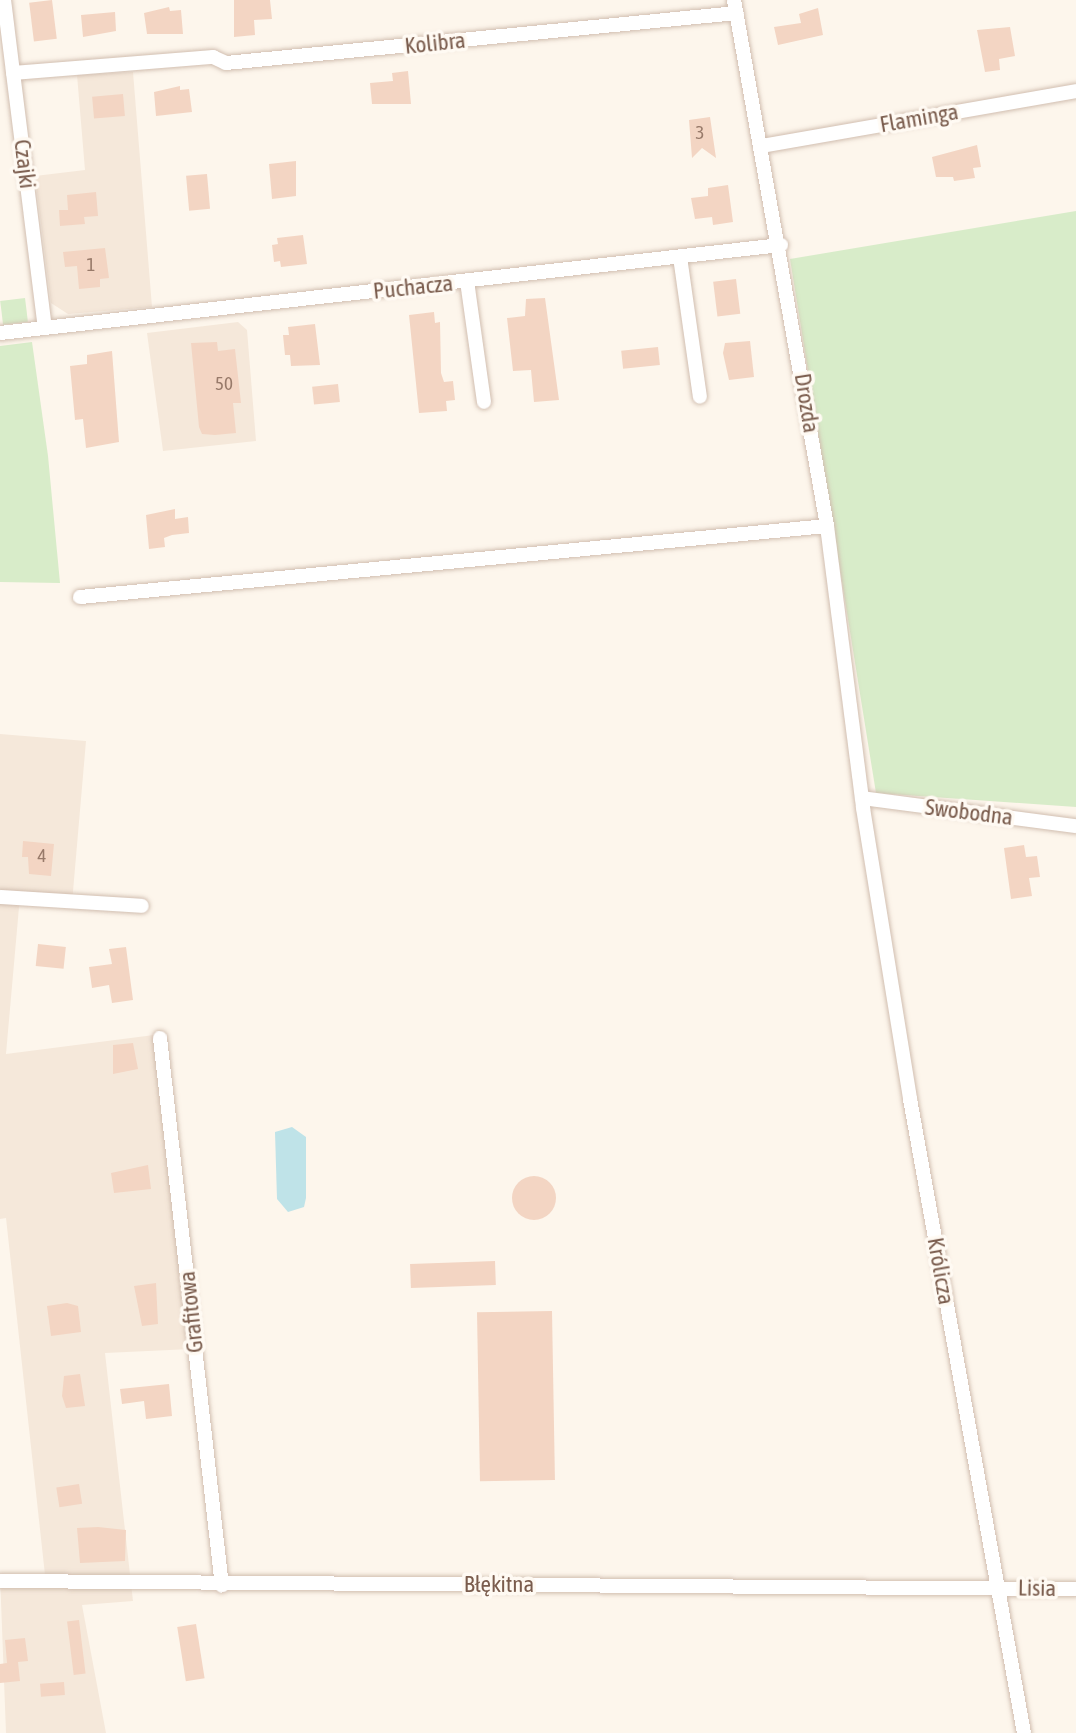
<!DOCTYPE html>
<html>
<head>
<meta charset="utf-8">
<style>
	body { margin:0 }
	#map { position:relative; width:1076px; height:1733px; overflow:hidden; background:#fdf6ec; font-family:"Asap Condensed",sans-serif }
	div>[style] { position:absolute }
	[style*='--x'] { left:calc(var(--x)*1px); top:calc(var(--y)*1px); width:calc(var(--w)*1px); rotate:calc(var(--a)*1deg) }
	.residential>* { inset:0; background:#f5e8da }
	.green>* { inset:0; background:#d8ecc9; transform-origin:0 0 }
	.water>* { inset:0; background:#bfe3e8 }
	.building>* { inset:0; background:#f3d5c3; transform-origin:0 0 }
	.round { border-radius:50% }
	.roads { filter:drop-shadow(0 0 2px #d1beb0) drop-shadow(0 0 2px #d1beb0) }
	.minor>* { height:14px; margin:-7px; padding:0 7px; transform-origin:7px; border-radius:7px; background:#fff }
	span { translate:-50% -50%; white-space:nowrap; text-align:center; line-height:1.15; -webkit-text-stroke:7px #fffaf3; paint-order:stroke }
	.number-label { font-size:19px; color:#987a6a }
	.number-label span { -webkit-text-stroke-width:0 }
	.street-label { font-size:23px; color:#7a5c4d }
</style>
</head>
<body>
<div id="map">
	<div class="residential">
		<div style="clip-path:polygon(133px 72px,152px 307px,68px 314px,51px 303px,35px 176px,85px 170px,77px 75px)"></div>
		<div style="clip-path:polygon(238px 322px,247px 330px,256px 441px,163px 451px,147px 333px)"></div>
		<div style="clip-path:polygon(0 734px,86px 741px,72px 903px,20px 896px,6px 1054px,154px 1035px,191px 1349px,105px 1353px,133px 1601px,82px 1605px,106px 1733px,6px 1733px,0 1575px,45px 1575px,6px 1218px,0 1219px)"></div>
	</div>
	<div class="green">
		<div style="clip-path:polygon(1076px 211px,1076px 807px,876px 793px,790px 259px)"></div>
		<div style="left:25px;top:298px;width:24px;height:25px;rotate:83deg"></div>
		<div style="clip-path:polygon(32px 342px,48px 456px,60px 583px,0 582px,0 346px)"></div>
	</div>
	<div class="water">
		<div style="clip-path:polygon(292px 1127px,306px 1137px,306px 1198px,304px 1207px,288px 1212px,277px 1199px,275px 1132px)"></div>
	</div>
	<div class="building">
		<div style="left:52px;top:0;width:39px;height:23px;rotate:83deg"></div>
		<div style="clip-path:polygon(234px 0,270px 0,272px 19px,254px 20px,255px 35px,234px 37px)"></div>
		<div style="clip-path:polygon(169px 7px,170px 11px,181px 10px,183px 34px,147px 34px,144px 13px)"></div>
		<div style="clip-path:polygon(818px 8px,823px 35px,778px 45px,774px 27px,801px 23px,799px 14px)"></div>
		<div style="clip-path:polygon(115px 12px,116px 31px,83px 37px,81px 15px)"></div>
		<div style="clip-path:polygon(1010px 27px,1015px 56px,999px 59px,1000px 70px,985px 72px,977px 30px)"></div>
		<div style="clip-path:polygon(408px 71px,411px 104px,372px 104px,370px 83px,393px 81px,392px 73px)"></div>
		<div style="clip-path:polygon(180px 86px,180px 90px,189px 89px,192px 112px,156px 116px,154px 92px)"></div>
		<div style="left:123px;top:94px;width:22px;height:31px;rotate:85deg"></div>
		<div style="clip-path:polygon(710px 117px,716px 158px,702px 148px,692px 158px,689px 120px)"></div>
		<div style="clip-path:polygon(977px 145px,981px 167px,973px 168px,975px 178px,954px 181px,953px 177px,936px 177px,932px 157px)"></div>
		<div style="clip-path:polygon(296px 161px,296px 196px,272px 199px,269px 164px)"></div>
		<div style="left:207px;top:174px;width:35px;height:21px;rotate:85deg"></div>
		<div style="clip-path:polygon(728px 185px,733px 222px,713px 225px,712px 217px,695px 219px,691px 198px,708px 196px,708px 188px)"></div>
		<div style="clip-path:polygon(96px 192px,98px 216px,84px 217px,85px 224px,60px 226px,59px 210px,68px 210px,67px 195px)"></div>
		<div style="clip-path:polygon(303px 235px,307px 264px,281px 267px,280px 261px,274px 262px,272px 245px,278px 244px,277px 238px)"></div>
		<div style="clip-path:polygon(105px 248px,109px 278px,100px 279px,100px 287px,79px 289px,77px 266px,65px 267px,63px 252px)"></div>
		<div style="left:736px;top:279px;width:35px;height:23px;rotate:83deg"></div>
		<div style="clip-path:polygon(545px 298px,559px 400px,534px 402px,531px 370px,513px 371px,507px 318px,525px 316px,526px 299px)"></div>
		<div style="clip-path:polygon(434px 312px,435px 323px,440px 322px,441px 373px,444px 382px,453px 381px,455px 400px,446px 401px,447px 411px,419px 413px,409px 315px)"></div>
		<div style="clip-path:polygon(315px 324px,320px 365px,291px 366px,290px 355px,285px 355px,283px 335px,289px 335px,288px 327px)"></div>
		<div style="clip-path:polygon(750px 341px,754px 377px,729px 380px,723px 353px,725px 343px)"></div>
		<div style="clip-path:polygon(217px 342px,218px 351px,235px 349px,241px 403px,233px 403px,236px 433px,215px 435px,202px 434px,199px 427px,191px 343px)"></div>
		<div style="left:658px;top:347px;width:18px;height:37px;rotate:84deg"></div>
		<div style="clip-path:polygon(112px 351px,119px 442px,86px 448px,83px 419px,75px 420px,70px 366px,87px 364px,87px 355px)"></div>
		<div style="left:338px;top:384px;width:18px;height:26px;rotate:84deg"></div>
		<div style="clip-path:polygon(175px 509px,175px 519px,188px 517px,189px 533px,172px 535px,164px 538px,165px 547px,149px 549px,146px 515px)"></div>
		<div style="clip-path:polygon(23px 841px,54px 844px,51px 876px,29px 874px,28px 857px,22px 857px)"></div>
		<div style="clip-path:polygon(1024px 845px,1026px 857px,1037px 856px,1040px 877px,1029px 878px,1032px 896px,1011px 899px,1004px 848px)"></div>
		<div style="left:38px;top:944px;width:28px;height:22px;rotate:6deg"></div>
		<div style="clip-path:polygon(126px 947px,133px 1000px,112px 1003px,109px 985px,92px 988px,89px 967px,112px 964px,109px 949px)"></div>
		<div style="clip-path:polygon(133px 1043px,138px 1069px,113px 1074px,113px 1045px)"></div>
		<div style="clip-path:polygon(148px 1165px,151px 1189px,114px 1193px,111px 1173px)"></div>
		<div class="round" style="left:512px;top:1176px;width:44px;height:44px"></div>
		<div style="left:495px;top:1261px;width:24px;height:85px;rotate:88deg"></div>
		<div style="clip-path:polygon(156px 1283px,158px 1324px,142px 1326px,134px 1286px)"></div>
		<div style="clip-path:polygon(67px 1303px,78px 1306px,81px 1332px,51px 1336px,47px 1306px)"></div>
		<div style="left:552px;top:1311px;width:169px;height:75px;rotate:89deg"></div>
		<div style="clip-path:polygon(80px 1374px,85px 1406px,66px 1408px,62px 1396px,64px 1376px)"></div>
		<div style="clip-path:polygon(169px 1384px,172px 1416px,146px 1419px,144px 1401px,122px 1404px,120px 1389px)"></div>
		<div style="left:79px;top:1484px;width:20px;height:23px;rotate:81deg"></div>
		<div style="clip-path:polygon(98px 1527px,126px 1530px,125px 1561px,80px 1563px,77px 1528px)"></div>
		<div style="left:79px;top:1620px;width:54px;height:12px;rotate:83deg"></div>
		<div style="left:196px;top:1624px;width:55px;height:19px;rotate:81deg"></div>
		<div style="clip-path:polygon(25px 1638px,28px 1661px,18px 1662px,20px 1681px,0 1683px,0 1664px,7px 1663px,5px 1640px)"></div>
		<div style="left:64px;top:1682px;width:13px;height:24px;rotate:86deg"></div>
	</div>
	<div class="roads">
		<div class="minor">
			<div style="--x:4;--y:0;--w:330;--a:82.9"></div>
			<div style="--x:734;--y:0;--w:534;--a:79.97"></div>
			<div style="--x:827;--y:526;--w:284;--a:82.7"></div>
			<div style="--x:863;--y:808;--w:295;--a:80.8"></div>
			<div style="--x:910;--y:1099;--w:644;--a:79.81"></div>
			<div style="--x:13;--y:73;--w:201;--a:-4.6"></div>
			<div style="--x:213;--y:57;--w:14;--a:25"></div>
			<div style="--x:226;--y:63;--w:513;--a:-5.59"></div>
			<div style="--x:762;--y:146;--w:319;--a:-9.9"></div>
			<div style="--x:680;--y:257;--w:141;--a:81.9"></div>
			<div style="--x:467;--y:281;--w:122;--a:82"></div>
			<div style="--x:0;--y:333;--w:786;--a:-6.43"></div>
			<div style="--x:80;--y:597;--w:750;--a:-5.43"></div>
			<div style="--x:862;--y:798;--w:216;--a:7.5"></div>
			<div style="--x:0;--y:897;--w:142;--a:3.6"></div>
			<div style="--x:160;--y:1038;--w:551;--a:83.55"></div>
			<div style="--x:0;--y:1581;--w:1076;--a:0.43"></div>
		</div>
	</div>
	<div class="number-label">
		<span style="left:700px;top:133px">3</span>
		<span style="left:91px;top:265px">1</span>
		<span style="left:224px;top:384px">50</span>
		<span style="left:42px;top:856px">4</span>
	</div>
	<div class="street-label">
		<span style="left:435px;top:43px;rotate:-6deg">Kolibra</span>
		<span style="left:919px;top:118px;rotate:-10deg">Flaminga</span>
		<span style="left:25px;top:164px;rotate:83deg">Czajki</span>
		<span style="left:413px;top:287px;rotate:-6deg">Puchacza</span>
		<span style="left:807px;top:403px;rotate:81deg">Drozda</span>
		<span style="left:969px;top:812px;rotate:7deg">Swobodna</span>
		<span style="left:941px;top:1271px;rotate:80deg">Królicza</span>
		<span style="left:191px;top:1312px;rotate:-96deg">Grafitowa</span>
		<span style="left:499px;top:1584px">Błękitna</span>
		<span style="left:1037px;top:1588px;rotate:1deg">Lisia</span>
	</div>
</div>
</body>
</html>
